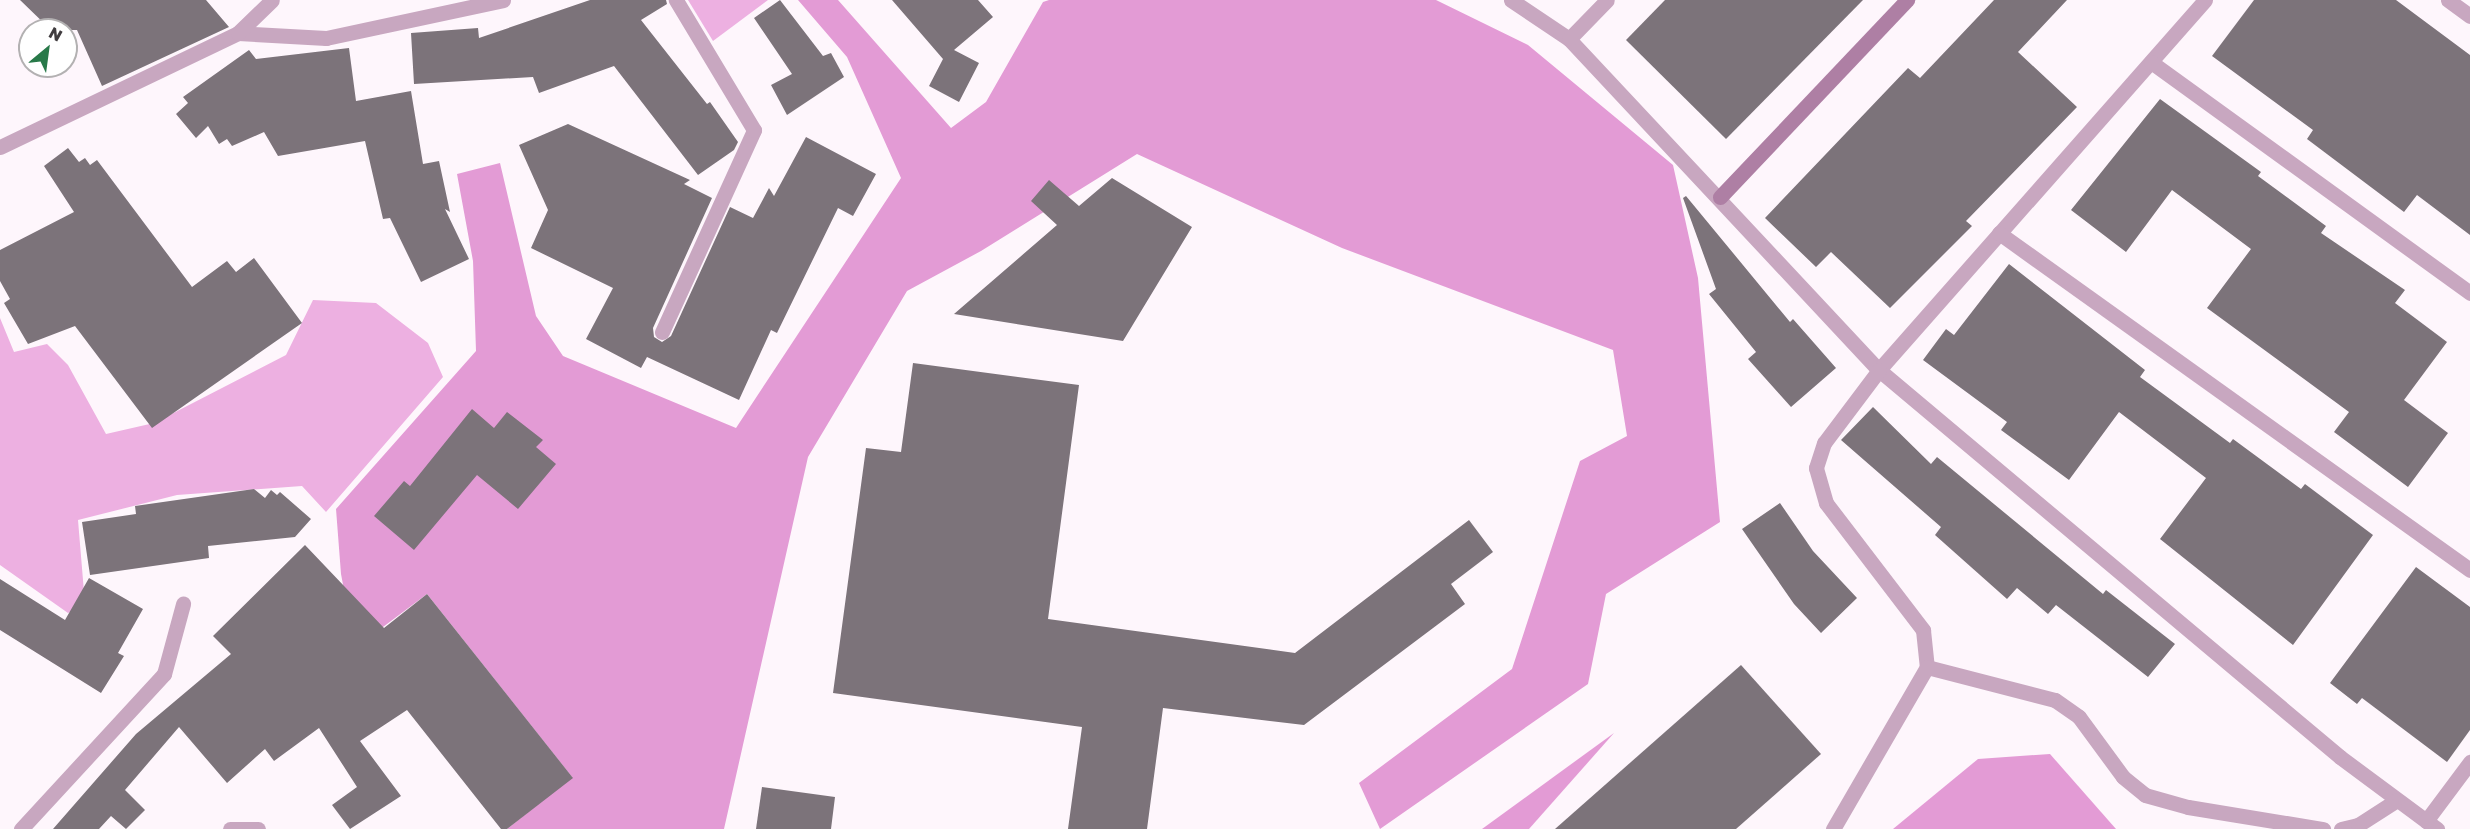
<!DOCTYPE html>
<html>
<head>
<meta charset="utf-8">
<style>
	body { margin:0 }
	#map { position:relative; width:2470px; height:829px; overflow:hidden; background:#fef6fc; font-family:"Golos Text",sans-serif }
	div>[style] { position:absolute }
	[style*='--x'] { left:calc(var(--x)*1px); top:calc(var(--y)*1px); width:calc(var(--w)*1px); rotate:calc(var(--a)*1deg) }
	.green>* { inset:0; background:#edb0e1 }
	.forest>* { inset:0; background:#e39bd5 }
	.building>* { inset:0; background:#7c737a }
	.street>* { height:15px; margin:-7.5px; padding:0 7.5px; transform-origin:7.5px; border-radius:7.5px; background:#c8a7c0 }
	.secondary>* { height:15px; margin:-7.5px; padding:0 7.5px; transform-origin:7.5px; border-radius:7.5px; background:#ae7fa4 }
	span { translate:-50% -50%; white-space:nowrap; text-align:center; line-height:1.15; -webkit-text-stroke:6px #fff; paint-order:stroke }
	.north { position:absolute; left:18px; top:18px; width:60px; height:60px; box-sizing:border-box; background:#fff; border:2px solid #b3b1b2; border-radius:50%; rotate:29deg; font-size:16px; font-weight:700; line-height:24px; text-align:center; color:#403c3f }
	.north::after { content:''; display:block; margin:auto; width:21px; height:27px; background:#287949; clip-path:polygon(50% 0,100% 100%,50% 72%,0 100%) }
</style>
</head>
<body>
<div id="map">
	<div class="green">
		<div style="clip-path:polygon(688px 0,768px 0,713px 41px)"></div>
		<div style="clip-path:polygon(313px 300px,376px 303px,428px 343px,443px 377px,326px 512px,302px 486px,177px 495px,78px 520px,85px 604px,68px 613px,0 565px,0 318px,14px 352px,47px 344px,68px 365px,106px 434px,154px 423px,286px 355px)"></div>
	</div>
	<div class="forest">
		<div style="clip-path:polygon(798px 0,838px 0,951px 128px,986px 102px,1043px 2px,1049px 0,1436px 0,1528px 45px,1673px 165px,1698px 278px,1720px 522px,1606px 594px,1588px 684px,1380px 829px,1359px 783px,1512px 669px,1580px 461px,1627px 436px,1613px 350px,1342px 248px,1137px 154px,981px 251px,907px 291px,808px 457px,724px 829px,507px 829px,572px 777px,427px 594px,355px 648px,341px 574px,336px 509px,476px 351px,473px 261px,457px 174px,500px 163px,536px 316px,563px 356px,736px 428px,901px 178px,847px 57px)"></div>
		<div style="clip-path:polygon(1614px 733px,1529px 829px,1482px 829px)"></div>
		<div style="clip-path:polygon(2050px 754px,2116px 829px,1893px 829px,1978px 759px)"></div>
	</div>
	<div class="building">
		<div style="clip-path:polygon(20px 0,206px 0,229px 27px,102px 86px,77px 30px,51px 30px)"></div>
		<div style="clip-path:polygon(590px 0,666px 0,667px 4px,641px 20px,707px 104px,710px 102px,738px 142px,734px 150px,698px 175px,614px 66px,539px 93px,533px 77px,414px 84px,411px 33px,478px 28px,479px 38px)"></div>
		<div style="clip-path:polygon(780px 0,823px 56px,831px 53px,844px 77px,787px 115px,771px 85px,792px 74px,754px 18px)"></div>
		<div style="clip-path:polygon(892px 0,978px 0,993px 17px,954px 50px,979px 63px,959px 102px,929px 86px,943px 59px)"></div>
		<div style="clip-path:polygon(1665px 0,1863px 0,1726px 139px,1626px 40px)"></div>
		<div style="clip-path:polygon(1994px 0,2067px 0,2018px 52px,2077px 107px,1966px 221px,1972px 226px,1890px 308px,1831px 252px,1816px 267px,1765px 218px,1908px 68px,1920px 78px)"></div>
		<div style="clip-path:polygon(2254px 0,2396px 0,2470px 55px,2470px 235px,2417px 195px,2404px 212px,2307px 139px,2313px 130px,2212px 56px)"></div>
		<div style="clip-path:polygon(349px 48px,356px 101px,411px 91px,423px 164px,439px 161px,450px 212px,445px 209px,469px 259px,421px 282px,390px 218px,383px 219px,365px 141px,278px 156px,264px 132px,232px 146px,227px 139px,219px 144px,208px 126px,196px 138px,176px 114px,188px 103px,183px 97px,249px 50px,256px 59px)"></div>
		<div style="clip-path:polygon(2160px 99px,2261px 172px,2258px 176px,2326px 226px,2321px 233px,2405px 290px,2395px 303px,2447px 342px,2404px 400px,2448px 433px,2408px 487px,2334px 432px,2349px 412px,2207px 308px,2251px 249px,2172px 190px,2126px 252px,2071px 210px)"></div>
		<div style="clip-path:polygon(568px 124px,690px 180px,684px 184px,712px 198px,653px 328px,654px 337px,662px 342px,671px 336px,730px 207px,753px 218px,769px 188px,774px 196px,806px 137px,876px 174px,853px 216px,838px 208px,777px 333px,771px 330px,739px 400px,647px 357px,641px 368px,586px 339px,613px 288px,531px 248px,548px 210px,519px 145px)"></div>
		<div style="clip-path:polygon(68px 148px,79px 162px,85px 158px,90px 165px,97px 160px,192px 287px,227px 261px,236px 272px,254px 258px,302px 323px,152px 428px,75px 326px,28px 344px,4px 303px,10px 299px,0 281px,0 250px,74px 212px,44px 166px)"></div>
		<div style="clip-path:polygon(1112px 178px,1192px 227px,1123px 341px,954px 314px,1057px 225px,1031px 201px,1049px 180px,1079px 206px)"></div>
		<div style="clip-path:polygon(1686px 196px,1790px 322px,1793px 319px,1836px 368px,1791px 407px,1748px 359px,1756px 352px,1709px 294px,1716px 289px,1683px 198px)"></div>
		<div style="clip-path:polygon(2009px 264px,2145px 370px,2140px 377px,2230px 443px,2233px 439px,2301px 489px,2305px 484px,2373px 535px,2293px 645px,2160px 539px,2206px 478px,2119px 412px,2069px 480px,2001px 430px,2007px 422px,1923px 360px,1946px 329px,1954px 335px)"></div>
		<div style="clip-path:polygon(913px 363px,1079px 385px,1048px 619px,1295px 653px,1469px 520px,1493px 552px,1451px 584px,1465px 604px,1304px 725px,1163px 708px,1147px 829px,1068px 829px,1082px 727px,833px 693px,866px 448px,901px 452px)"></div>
		<div style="clip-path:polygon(1873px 407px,1931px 464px,1937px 457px,2103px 594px,2106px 590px,2175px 644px,2148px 677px,2056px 605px,2048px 614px,2017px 588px,2007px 599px,1935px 535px,1941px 527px,1841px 440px)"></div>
		<div style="clip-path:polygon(472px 409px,494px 428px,507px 412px,543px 440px,536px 447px,556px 464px,518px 509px,477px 475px,414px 550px,374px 516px,404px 481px,410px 486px)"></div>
		<div style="clip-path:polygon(254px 489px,265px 498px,271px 490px,277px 495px,280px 492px,311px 519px,295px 537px,208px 546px,209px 558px,90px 575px,82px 522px,136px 514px,135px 506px)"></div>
		<div style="clip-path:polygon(1780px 503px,1813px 551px,1857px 598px,1821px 633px,1794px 604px,1742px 529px)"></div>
		<div style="clip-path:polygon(305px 545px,384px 628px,427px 594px,573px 778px,507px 829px,501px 829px,407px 710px,360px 741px,401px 796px,350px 829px,332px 805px,357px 787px,319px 728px,274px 761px,265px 749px,227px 783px,179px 727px,125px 790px,145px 810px,126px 829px,111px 816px,99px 829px,53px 829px,136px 734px,231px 654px,213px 636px)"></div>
		<div style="clip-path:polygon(2416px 567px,2470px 607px,2470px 730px,2447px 762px,2362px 698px,2357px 704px,2330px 683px)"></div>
		<div style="clip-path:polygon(89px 578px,143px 609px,118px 653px,124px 656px,101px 693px,0 630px,0 579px,65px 620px)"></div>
		<div style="clip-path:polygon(1741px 665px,1821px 754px,1736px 829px,1555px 829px)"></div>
		<div style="clip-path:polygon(762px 787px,835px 797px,831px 829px,756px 829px)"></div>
	</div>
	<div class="street">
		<div style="--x:1511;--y:0;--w:70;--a:33.9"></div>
		<div style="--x:1569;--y:39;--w:453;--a:46.9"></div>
		<div style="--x:1879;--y:370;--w:602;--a:40.01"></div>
		<div style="--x:2340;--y:757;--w:121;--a:36.6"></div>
		<div style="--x:2205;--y:0;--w:493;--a:131.4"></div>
		<div style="--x:1879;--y:370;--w:91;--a:127"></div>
		<div style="--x:1824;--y:443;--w:26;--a:108"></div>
		<div style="--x:1816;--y:468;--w:36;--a:74"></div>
		<div style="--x:1826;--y:503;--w:160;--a:52.6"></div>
		<div style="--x:1923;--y:630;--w:37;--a:84"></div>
		<div style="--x:1927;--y:667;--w:132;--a:14.5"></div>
		<div style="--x:2055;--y:700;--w:29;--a:35"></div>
		<div style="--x:2079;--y:717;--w:74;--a:53.7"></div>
		<div style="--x:2123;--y:777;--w:28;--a:39"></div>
		<div style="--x:2145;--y:795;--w:45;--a:15.6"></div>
		<div style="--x:2188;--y:807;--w:137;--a:9.3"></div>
		<div style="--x:2448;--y:0;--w:27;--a:36"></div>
		<div style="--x:238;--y:33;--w:88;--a:3.3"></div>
		<div style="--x:326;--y:38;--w:181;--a:-12.1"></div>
		<div style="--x:1569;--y:39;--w:54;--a:-45.7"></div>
		<div style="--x:2151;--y:62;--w:394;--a:35.9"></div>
		<div style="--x:0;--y:147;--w:264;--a:-25.6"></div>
		<div style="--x:238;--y:33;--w:47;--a:-44.1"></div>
		<div style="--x:1999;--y:233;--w:579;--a:35.58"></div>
		<div style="--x:662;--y:332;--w:222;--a:-65.5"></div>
		<div style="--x:754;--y:130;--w:152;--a:-121"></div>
		<div style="--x:2426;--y:821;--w:74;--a:-53.3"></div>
		<div style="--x:21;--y:829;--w:211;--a:-47.3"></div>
		<div style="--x:164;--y:674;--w:73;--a:-74.8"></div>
		<div style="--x:230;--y:829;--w:28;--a:0"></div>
		<div style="--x:1833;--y:829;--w:187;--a:-59.9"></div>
		<div style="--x:2341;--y:829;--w:17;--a:-13"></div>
		<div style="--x:2358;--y:825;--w:46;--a:-32.7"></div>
	</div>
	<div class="secondary">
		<div style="--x:1720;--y:197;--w:272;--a:-46.5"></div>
	</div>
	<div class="north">N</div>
</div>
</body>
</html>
